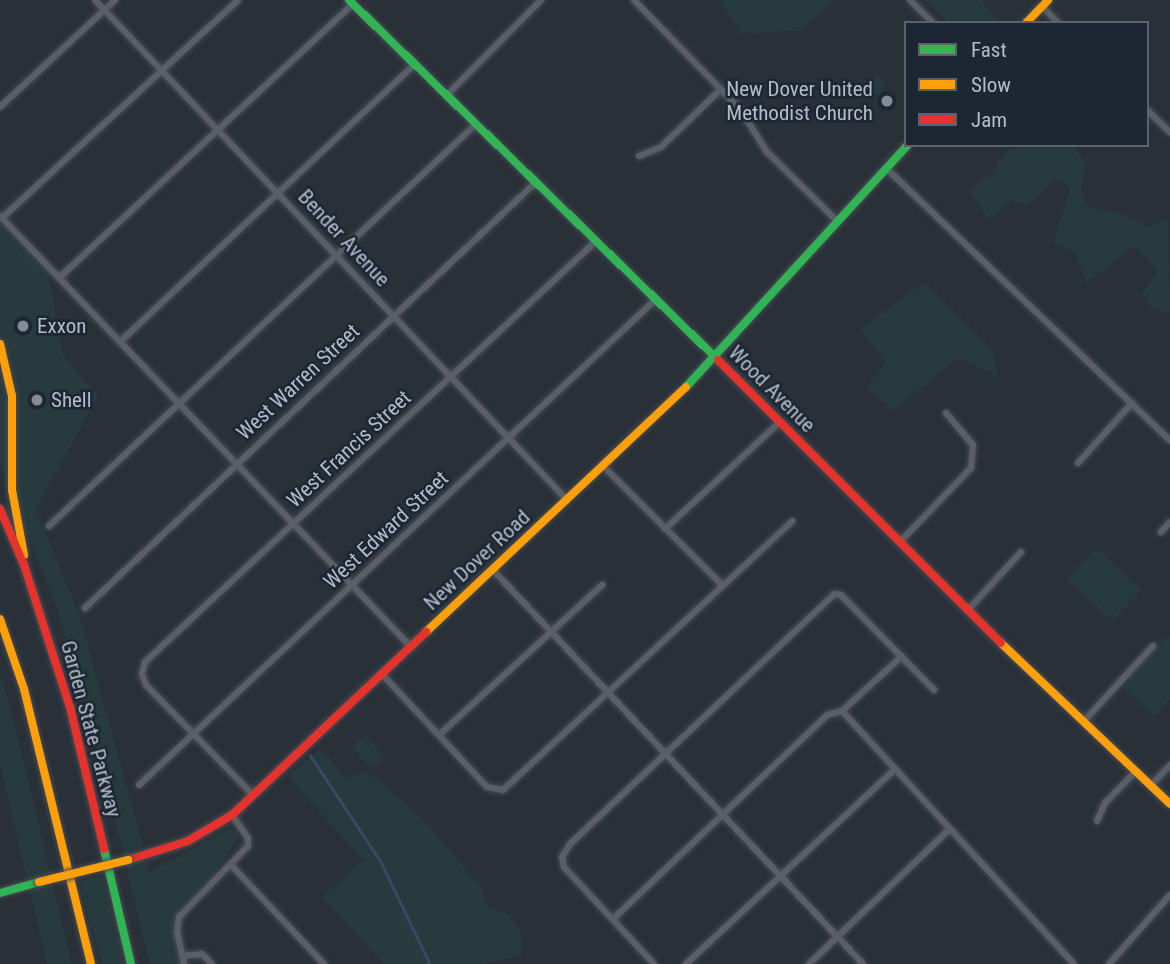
<!DOCTYPE html>
<html>
<head>
<meta charset="utf-8">
<style>
	body { margin:0 }
	#map { position:relative; width:1170px; height:964px; overflow:hidden; background:#2a3038; font-family:"Roboto Condensed",sans-serif }
	div>[style] { position:absolute }
	[style*='--x'] { left:calc(var(--x)*1px); top:calc(var(--y)*1px); width:calc(var(--w)*1px); rotate:calc(var(--a)*1deg) }
	.green>* { inset:0; background:#273a3e; transform-origin:0 0 }
	.round { border-radius:50% }
	.stream>* { height:2.5px; margin:-1.25px; padding:0 1.25px; transform-origin:1.25px; border-radius:1.25px; background:#384963 }
	.roads { filter:drop-shadow(0 0 2px #484c53) drop-shadow(0 0 2px #484c53) }
	.street>* { height:6px; margin:-3px; padding:0 3px; transform-origin:3px; border-radius:3px; background:#5a5e66 }
	.fast>* { height:8px; margin:-4px; padding:0 4px; transform-origin:4px; border-radius:4px; background:#30b455 }
	.slow>* { height:8px; margin:-4px; padding:0 4px; transform-origin:4px; border-radius:4px; background:#ff9f0a }
	.jam>* { height:8px; margin:-4px; padding:0 4px; transform-origin:4px; border-radius:4px; background:#e5322d }
	.bridges { filter:drop-shadow(0 0 2px #484c53) drop-shadow(0 0 2px #484c53) }
	.slow-bridge>* { height:8px; margin:-4px; padding:0 4px; transform-origin:4px; border-radius:4px; background:#ff9f0a }
	.dots>* { width:19px; height:19px; translate:-50% -50%; box-sizing:border-box; border:4px solid #1d2633; border-radius:50% }
	span { translate:-50% -50%; white-space:nowrap; text-align:center; line-height:1.15; -webkit-text-stroke:5px #1d2633; paint-order:stroke }
	.poi-label { font-size:21px; color:#b4bcc9 }
	.right { translate:-100% -50%; text-align:right }
	.left { translate:0 -50%; text-align:left }
	.street-label { font-size:21px; color:#b4bcc9 }
	.legend { position:absolute; left:904px; top:21px; width:245px; height:126px; box-sizing:border-box; background:#1d2633; border:2px solid #59626f; margin:0; padding:9px 12px; list-style:none; font-size:21px; color:#b4bcc9 }
	.legend li { display:flex; align-items:center; gap:14px; height:35px }
	.legend b { width:35px; border:2px solid #59626f }
</style>
</head>
<body>
<div id="map">
	<div class="green">
		<div style="clip-path:polygon(719px 0,831px 0,834px 2px,798px 31px,741px 33px)"></div>
		<div style="clip-path:polygon(924px 0,981px 0,1000px 23px,950px 23px)"></div>
		<div class="round" style="left:867px;top:76px;width:18px;height:18px"></div>
		<div style="clip-path:polygon(1021px 145px,1077px 145px,1075px 149px,1086px 164px,1081px 190px,1087px 206px,1126px 215px,1148px 227px,1168px 218px,1170px 313px,1151px 308px,1142px 294px,1158px 271px,1134px 246px,1087px 283px,1075px 253px,1053px 242px,1071px 186px,1055px 180px,1027px 205px,1012px 201px,989px 219px,969px 191px,993px 172px,1003px 155px)"></div>
		<div style="clip-path:polygon(0 218px,48px 269px,63px 355px,98px 396px,36px 509px,80px 617px,150px 872px,230px 828px,240px 836px,178px 928px,184px 964px,150px 964px,98px 749px,56px 605px,0 467px)"></div>
		<div style="clip-path:polygon(925px 282px,992px 349px,997px 375px,957px 358px,894px 410px,867px 387px,886px 362px,860px 329px)"></div>
		<div style="left:1096px;top:548px;width:62px;height:42px;rotate:43deg"></div>
		<div style="clip-path:polygon(1170px 636px,1170px 699px,1154px 716px,1124px 688px,1156px 643px)"></div>
		<div style="clip-path:polygon(0 673px,12px 713px,72px 964px,47px 964px,0 765px)"></div>
		<div style="left:365px;top:735px;width:30px;height:18px;rotate:48deg"></div>
		<div style="clip-path:polygon(321px 748px,345px 778px,366px 771px,421px 817px,481px 887px,488px 907px,508px 914px,521px 932px,521px 955px,486px 964px,384px 964px,322px 897px,363px 860px,288px 776px)"></div>
		<div style="clip-path:polygon(103px 876px,123px 964px,102px 964px,79px 881px)"></div>
	</div>
	<div class="stream">
		<div style="--x:310;--y:755;--w:128;--a:56.4"></div>
		<div style="--x:381;--y:862;--w:113;--a:64.3"></div>
	</div>
	<div class="roads">
		<div class="street">
			<div style="--x:95;--y:0;--w:688;--a:46.65"></div>
			<div style="--x:634;--y:0;--w:152;--a:45.8"></div>
			<div style="--x:740;--y:109;--w:51;--a:57.9"></div>
			<div style="--x:767;--y:152;--w:97;--a:44.6"></div>
			<div style="--x:910;--y:0;--w:33;--a:45"></div>
			<div style="--x:1042;--y:6;--w:23;--a:47"></div>
			<div style="--x:447;--y:95;--w:134;--a:-45.3"></div>
			<div style="--x:0;--y:107;--w:157;--a:-42.9"></div>
			<div style="--x:1147;--y:110;--w:32;--a:44"></div>
			<div style="--x:639;--y:156;--w:24;--a:-22"></div>
			<div style="--x:661;--y:147;--w:83;--a:-44"></div>
			<div style="--x:886;--y:168;--w:393;--a:43.8"></div>
			<div style="--x:0;--y:216;--w:594;--a:46.36"></div>
			<div style="--x:2;--y:218;--w:321;--a:-42.7"></div>
			<div style="--x:59;--y:278;--w:402;--a:-43"></div>
			<div style="--x:121;--y:341;--w:404;--a:-43.3"></div>
			<div style="--x:1078;--y:463;--w:81;--a:-48"></div>
			<div style="--x:602;--y:465;--w:171;--a:45"></div>
			<div style="--x:49;--y:526;--w:586;--a:-43.27"></div>
			<div style="--x:665;--y:529;--w:158;--a:-43"></div>
			<div style="--x:1161;--y:532;--w:13;--a:-48"></div>
			<div style="--x:900;--y:542;--w:103;--a:-46.2"></div>
			<div style="--x:971;--y:468;--w:23;--a:-85"></div>
			<div style="--x:973;--y:445;--w:42;--a:-130.2"></div>
			<div style="--x:493;--y:570;--w:540;--a:46.8"></div>
			<div style="--x:85;--y:608;--w:619;--a:-43.36"></div>
			<div style="--x:967;--y:611;--w:80;--a:-47.5"></div>
			<div style="--x:381;--y:673;--w:156;--a:47.1"></div>
			<div style="--x:487;--y:787;--w:16;--a:11"></div>
			<div style="--x:503;--y:790;--w:395;--a:-42.9"></div>
			<div style="--x:842;--y:711;--w:343;--a:47.5"></div>
			<div style="--x:1084;--y:721;--w:102;--a:-47.4"></div>
			<div style="--x:439;--y:735;--w:222;--a:-42.6"></div>
			<div style="--x:139;--y:785;--w:710;--a:-43.23"></div>
			<div style="--x:1151;--y:785;--w:28;--a:-46"></div>
			<div style="--x:253;--y:795;--w:153;--a:-134.2"></div>
			<div style="--x:146;--y:685;--w:12;--a:-110"></div>
			<div style="--x:142;--y:674;--w:12;--a:-76"></div>
			<div style="--x:145;--y:662;--w:617;--a:-43.03"></div>
			<div style="--x:1097;--y:821;--w:20;--a:-66"></div>
			<div style="--x:1105;--y:803;--w:45;--a:-45.9"></div>
			<div style="--x:231;--y:865;--w:136;--a:46.8"></div>
			<div style="--x:613;--y:919;--w:296;--a:-43.6"></div>
			<div style="--x:827;--y:715;--w:16;--a:-15"></div>
			<div style="--x:842;--y:711;--w:81;--a:-42.5"></div>
			<div style="--x:182;--y:956;--w:20;--a:-6"></div>
			<div style="--x:202;--y:954;--w:14;--a:45"></div>
			<div style="--x:184;--y:964;--w:33;--a:-102"></div>
			<div style="--x:177;--y:932;--w:15;--a:-82"></div>
			<div style="--x:179;--y:917;--w:99;--a:-45.8"></div>
			<div style="--x:248;--y:846;--w:8;--a:-90"></div>
			<div style="--x:248;--y:838;--w:28;--a:-125"></div>
			<div style="--x:654;--y:964;--w:132;--a:-132.9"></div>
			<div style="--x:564;--y:867;--w:10;--a:-101"></div>
			<div style="--x:562;--y:857;--w:15;--a:-58"></div>
			<div style="--x:570;--y:844;--w:364;--a:-43.4"></div>
			<div style="--x:834;--y:594;--w:7;--a:8"></div>
			<div style="--x:841;--y:595;--w:133;--a:45.6"></div>
			<div style="--x:686;--y:964;--w:286;--a:-43"></div>
			<div style="--x:809;--y:964;--w:195;--a:-43.8"></div>
			<div style="--x:1109;--y:964;--w:92;--a:-48.5"></div>
		</div>
		<div class="fast">
			<div style="--x:349;--y:0;--w:516;--a:44.29"></div>
			<div style="--x:686;--y:387;--w:328;--a:-47.5"></div>
			<div style="--x:104;--y:849;--w:118;--a:76.8"></div>
			<div style="--x:0;--y:893;--w:41;--a:-15.8"></div>
		</div>
		<div class="slow">
			<div style="--x:1026;--y:23;--w:32;--a:-46"></div>
			<div style="--x:0;--y:344;--w:53;--a:77"></div>
			<div style="--x:12;--y:396;--w:94;--a:90"></div>
			<div style="--x:12;--y:490;--w:66;--a:79.5"></div>
			<div style="--x:0;--y:619;--w:74;--a:71.1"></div>
			<div style="--x:24;--y:689;--w:283;--a:76.3"></div>
			<div style="--x:426;--y:632;--w:357;--a:-43.3"></div>
			<div style="--x:1001;--y:643;--w:233;--a:43.6"></div>
		</div>
		<div class="jam">
			<div style="--x:718;--y:360;--w:400;--a:45"></div>
			<div style="--x:0;--y:509;--w:61;--a:66.8"></div>
			<div style="--x:24;--y:565;--w:149;--a:72.1"></div>
			<div style="--x:70;--y:707;--w:146;--a:76.5"></div>
			<div style="--x:128;--y:860;--w:63;--a:-17.6"></div>
			<div style="--x:188;--y:841;--w:51;--a:-30.6"></div>
			<div style="--x:232;--y:815;--w:267;--a:-43.3"></div>
		</div>
	</div>
	<div class="bridges">
		<div class="slow-bridge">
			<div style="--x:39;--y:882;--w:92;--a:-13.9"></div>
		</div>
	</div>
	<div class="dots">
		<div style="left:887px;top:101px;background:#848b96"></div>
		<div style="left:23px;top:326px;background:#848b96"></div>
		<div style="left:37px;top:400px;background:#848b96"></div>
	</div>
	<div class="poi-label">
		<span class="right" style="left:873px;top:101px">New Dover United<br>Methodist Church</span>
		<span class="left" style="left:37px;top:326px">Exxon</span>
		<span class="left" style="left:51px;top:400px">Shell</span>
	</div>
	<div class="street-label">
		<span style="left:344px;top:238px;rotate:47deg">Bender Avenue</span>
		<span style="left:298px;top:382px;rotate:-43deg">West Warren Street</span>
		<span style="left:772px;top:389px;rotate:45deg">Wood Avenue</span>
		<span style="left:349px;top:449px;rotate:-43deg">West Francis Street</span>
		<span style="left:386px;top:530px;rotate:-43deg">West Edward Street</span>
		<span style="left:477px;top:560px;rotate:-43deg">New Dover Road</span>
		<span style="left:91px;top:729px;rotate:75deg">Garden State Parkway</span>
	</div>
	<ul class="legend">
	<li><b style="height:9px;background:#30b455"></b>Fast</li>
	<li><b style="height:9px;background:#ff9f0a"></b>Slow</li>
	<li><b style="height:9px;background:#e5322d"></b>Jam</li>
	</ul>
</div>
</body>
</html>
